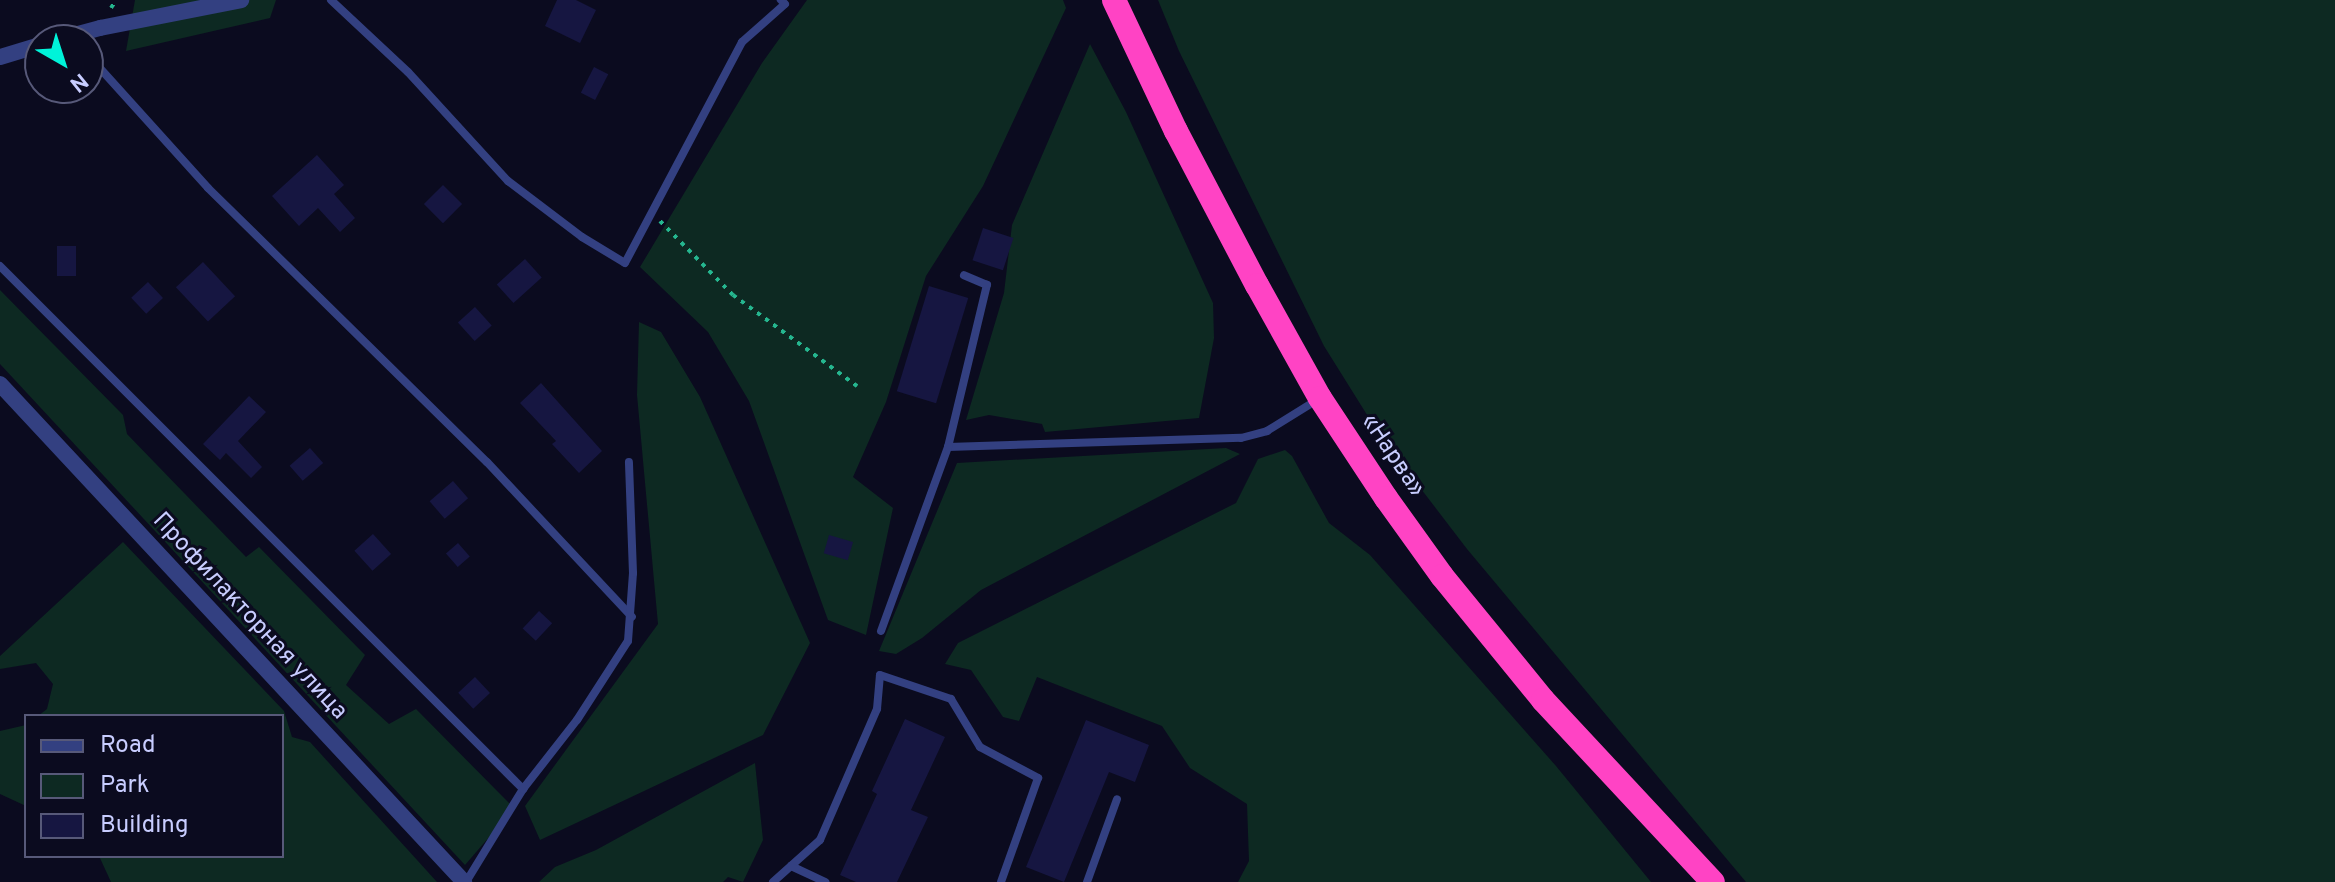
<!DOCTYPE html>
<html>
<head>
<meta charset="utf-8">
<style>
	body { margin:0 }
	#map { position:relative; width:2335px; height:882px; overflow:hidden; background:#0b0b1f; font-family:Overpass,sans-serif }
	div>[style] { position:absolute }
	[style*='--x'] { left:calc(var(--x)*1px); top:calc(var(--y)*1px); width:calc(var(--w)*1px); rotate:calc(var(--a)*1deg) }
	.green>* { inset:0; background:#0d2922 }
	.building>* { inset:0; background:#161641; transform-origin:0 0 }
	.path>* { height:4px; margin-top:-2px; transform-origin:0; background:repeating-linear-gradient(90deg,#25b68f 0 4px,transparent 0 10px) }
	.lane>* { height:8px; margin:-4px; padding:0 4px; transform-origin:4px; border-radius:4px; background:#334081 }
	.street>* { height:16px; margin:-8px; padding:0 8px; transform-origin:8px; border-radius:8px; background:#334081 }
	.highway>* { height:24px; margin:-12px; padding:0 12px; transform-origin:12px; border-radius:12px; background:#ff43c4 }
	span { translate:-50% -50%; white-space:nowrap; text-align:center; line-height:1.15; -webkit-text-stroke:6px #0b0b1f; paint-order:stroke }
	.street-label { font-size:24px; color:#c8cdff }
	.legend { position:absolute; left:24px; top:714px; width:260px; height:144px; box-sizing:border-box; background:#0b0b1f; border:2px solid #575979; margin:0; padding:10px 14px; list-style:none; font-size:24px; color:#c8cdff }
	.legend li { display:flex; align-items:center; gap:16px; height:40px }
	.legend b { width:40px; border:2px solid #575979 }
	.north { position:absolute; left:24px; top:24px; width:80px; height:80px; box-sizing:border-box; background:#0b0b1f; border:2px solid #575979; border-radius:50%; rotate:141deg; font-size:22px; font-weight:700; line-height:32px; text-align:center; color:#c8cdff }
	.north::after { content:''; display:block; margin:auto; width:28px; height:36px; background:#00f3d9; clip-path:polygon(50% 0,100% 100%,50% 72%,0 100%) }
</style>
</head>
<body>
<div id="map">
	<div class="green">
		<div style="clip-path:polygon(135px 0,276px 0,270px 18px,126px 51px)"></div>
		<div style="clip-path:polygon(807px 0,1063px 0,1066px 8px,983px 186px,926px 276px,886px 402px,853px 477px,893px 508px,866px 635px,828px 620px,749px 401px,708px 332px,640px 267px,762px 63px)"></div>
		<div style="clip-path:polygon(1158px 0,2335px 0,2335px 882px,1746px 882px,1467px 549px,1379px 434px,1324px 346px,1179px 51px)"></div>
		<div style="clip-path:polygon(1090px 44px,1126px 112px,1213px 303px,1214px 338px,1199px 418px,1045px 432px,1042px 424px,989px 415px,966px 420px,1004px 293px,1012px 225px)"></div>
		<div style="clip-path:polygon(0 290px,123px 415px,127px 434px,246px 557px,259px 547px,365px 655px,346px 685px,389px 724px,416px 709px,514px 808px,465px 865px,0 364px)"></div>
		<div style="clip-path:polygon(639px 322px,661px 332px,700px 397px,810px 643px,763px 735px,540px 840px,525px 806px,658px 624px,637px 395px)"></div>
		<div style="clip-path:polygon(1226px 448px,1240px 454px,981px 590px,922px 638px,896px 654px,879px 651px,957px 463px)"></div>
		<div style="clip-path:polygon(1285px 450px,1292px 456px,1329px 523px,1370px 555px,1556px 766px,1651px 882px,1238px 882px,1249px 861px,1247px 804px,1190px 768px,1162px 726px,1037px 677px,1019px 721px,1003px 717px,971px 670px,945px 664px,958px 643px,1236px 503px,1258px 459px)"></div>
		<div style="clip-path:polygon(123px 542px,284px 711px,292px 737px,310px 742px,437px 882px,111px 882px,99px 856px,282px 856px,282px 716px,38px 716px,47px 709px,53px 684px,36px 663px,0 669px,0 656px)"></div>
		<div style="clip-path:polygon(26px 725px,26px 806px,0 794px,0 731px)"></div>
		<div style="clip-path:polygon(755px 763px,763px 840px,743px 882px,728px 877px,723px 882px,539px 882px,555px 867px,596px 850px)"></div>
	</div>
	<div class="building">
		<div style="clip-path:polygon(557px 0,576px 0,596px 10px,580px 43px,545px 26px)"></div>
		<div style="left:594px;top:67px;width:16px;height:29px;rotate:27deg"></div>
		<div style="clip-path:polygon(317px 155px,344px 185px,334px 194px,355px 218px,340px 232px,318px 208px,299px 226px,272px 196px)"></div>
		<div style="left:443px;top:185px;width:27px;height:27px;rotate:45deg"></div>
		<div style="left:983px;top:228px;width:32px;height:34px;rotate:18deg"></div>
		<div style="left:76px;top:246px;width:30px;height:19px;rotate:90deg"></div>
		<div style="left:525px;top:259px;width:25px;height:38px;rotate:48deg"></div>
		<div style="left:203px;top:262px;width:47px;height:37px;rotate:47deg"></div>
		<div style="left:148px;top:282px;width:22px;height:23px;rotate:47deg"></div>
		<div style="left:929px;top:286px;width:41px;height:110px;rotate:17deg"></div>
		<div style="left:475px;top:307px;width:25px;height:23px;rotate:48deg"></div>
		<div style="clip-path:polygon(541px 383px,602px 451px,579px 473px,552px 444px,556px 441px,520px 403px)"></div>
		<div style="clip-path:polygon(249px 396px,266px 412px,238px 441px,262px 467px,251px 478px,226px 453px,220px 460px,203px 444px)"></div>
		<div style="left:310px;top:448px;width:20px;height:27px;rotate:49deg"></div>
		<div style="left:453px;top:481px;width:23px;height:31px;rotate:49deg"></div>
		<div style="left:373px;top:534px;width:27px;height:25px;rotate:48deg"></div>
		<div style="left:829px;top:535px;width:25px;height:19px;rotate:16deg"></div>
		<div style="left:458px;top:543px;width:18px;height:16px;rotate:49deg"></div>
		<div style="left:539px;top:611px;width:18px;height:24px;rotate:43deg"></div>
		<div style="left:475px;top:677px;width:22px;height:23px;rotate:47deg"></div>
		<div style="clip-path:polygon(905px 719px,945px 737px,911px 810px,928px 817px,897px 882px,856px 882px,840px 875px,877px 794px,872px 791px)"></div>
		<div style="clip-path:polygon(1086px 720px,1149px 745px,1135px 782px,1109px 772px,1064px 882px,1026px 867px)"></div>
	</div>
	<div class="path">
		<div style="--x:111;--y:8;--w:9;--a:-58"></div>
		<div style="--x:660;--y:221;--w:104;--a:45.4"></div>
		<div style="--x:733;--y:295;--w:154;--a:36.3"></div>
	</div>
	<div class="lane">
		<div style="--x:331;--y:0;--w:105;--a:43.1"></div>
		<div style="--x:408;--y:72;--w:148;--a:47.5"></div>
		<div style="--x:508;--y:181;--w:93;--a:37.1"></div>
		<div style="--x:582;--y:237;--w:50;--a:31.2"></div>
		<div style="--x:625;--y:263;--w:250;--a:-62.1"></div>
		<div style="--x:742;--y:42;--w:57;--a:-41.5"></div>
		<div style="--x:785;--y:4;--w:6;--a:-135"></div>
		<div style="--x:88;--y:55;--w:179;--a:47.9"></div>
		<div style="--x:208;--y:188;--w:391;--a:44.5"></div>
		<div style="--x:487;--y:462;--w:212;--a:46.9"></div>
		<div style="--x:0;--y:266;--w:740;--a:45"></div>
		<div style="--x:948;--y:447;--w:293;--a:-1.8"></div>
		<div style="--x:1241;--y:438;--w:27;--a:-15"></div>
		<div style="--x:1267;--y:431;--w:59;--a:-31.8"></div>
		<div style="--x:881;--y:631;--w:196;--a:-70"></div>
		<div style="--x:948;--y:447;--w:167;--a:-76.5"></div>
		<div style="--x:987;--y:285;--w:25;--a:-157"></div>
		<div style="--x:791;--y:866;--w:38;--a:25"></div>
		<div style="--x:466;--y:882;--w:109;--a:-58.5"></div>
		<div style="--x:523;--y:789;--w:88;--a:-52"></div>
		<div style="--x:577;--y:720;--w:94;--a:-57.2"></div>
		<div style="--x:628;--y:641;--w:68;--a:-85.8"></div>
		<div style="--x:633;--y:573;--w:111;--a:-92.1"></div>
		<div style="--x:773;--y:882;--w:63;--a:-41.8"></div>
		<div style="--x:820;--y:840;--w:143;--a:-66.5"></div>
		<div style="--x:877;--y:709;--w:34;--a:-85"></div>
		<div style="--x:880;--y:675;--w:75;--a:18.7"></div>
		<div style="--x:951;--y:699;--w:56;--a:58.9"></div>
		<div style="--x:980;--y:747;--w:66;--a:28.1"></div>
		<div style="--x:1038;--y:778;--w:110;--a:109.6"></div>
		<div style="--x:1087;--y:882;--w:88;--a:-70.1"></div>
	</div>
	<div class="street">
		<div style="--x:56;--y:40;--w:46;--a:-15.3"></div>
		<div style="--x:100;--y:28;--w:144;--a:-11.2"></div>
		<div style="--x:0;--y:57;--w:42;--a:-16.7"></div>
		<div style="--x:0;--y:384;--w:681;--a:47.02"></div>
	</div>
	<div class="highway">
		<div style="--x:1114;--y:0;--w:145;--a:64.7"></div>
		<div style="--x:1176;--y:131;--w:174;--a:62.3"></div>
		<div style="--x:1257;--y:285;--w:129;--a:60.9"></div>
		<div style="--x:1320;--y:398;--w:120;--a:56.6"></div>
		<div style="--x:1386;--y:498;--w:96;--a:54.3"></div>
		<div style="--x:1442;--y:576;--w:160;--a:50.8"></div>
		<div style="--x:1543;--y:700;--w:249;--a:47"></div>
	</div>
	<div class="street-label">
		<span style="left:1392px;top:456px;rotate:56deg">«Нарва»</span>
		<span style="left:249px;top:617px;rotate:47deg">Профилакторная улица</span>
	</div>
	<ul class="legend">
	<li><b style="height:10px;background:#334081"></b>Road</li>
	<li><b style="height:22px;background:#0d2922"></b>Park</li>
	<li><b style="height:22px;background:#161641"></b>Building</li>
	</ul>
	<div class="north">N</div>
</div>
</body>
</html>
